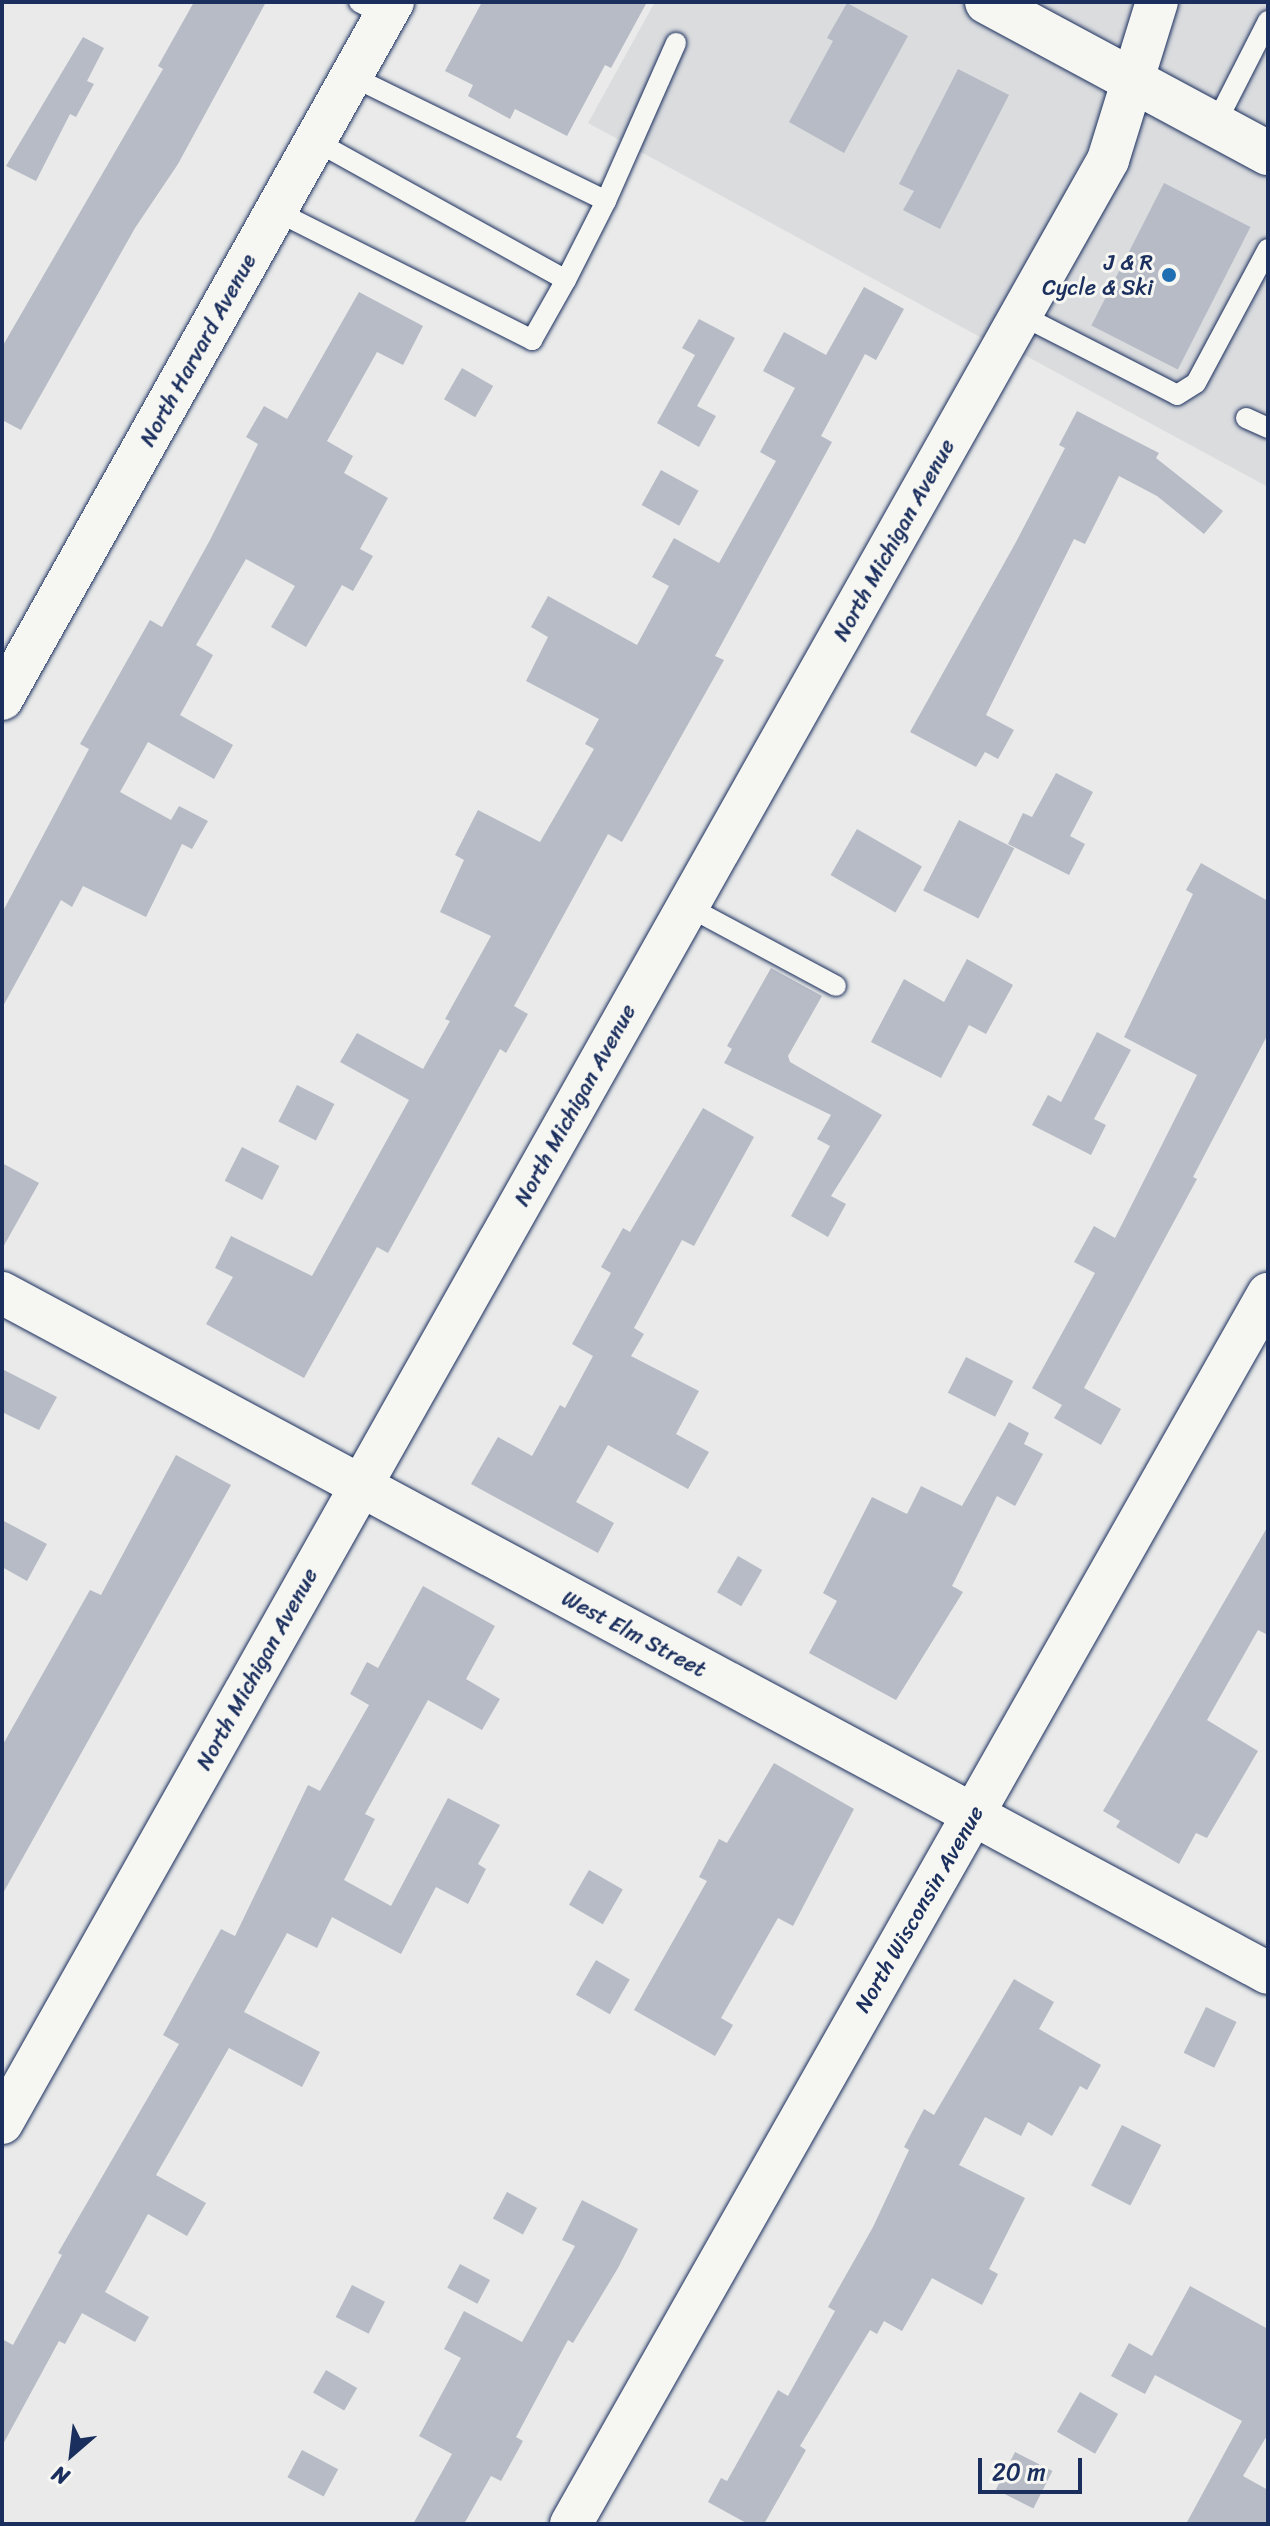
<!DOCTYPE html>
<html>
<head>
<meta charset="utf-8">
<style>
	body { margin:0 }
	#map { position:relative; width:1270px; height:2526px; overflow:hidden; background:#e9eae9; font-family:Sriracha,sans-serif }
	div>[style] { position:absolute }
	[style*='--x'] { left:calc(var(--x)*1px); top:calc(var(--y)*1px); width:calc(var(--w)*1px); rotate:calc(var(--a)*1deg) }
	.built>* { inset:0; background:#dadcde }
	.building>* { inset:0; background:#b6bbc6; transform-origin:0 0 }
	.roads { filter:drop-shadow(0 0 2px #1b2f5e) drop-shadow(0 0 2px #1b2f5e) }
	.service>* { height:20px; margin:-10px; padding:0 10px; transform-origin:10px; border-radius:10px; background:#f6f6f2 }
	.minor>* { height:42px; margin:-21px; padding:0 21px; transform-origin:21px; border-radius:21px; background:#f6f6f2 }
	.secondary>* { height:44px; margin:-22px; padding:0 22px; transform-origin:22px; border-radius:22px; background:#f6f6f2 }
	.dots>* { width:22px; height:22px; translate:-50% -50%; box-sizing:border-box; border:4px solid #f6f6f2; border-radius:50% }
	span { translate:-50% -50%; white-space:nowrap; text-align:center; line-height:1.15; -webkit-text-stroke:6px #f6f6f2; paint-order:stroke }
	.poi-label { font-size:22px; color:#1b2f5e }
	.right { translate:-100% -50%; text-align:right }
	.street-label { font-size:22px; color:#1b2f5e }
	.frame { position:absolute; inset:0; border:4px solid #1b2f5e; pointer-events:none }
	.north { position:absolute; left:32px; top:2414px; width:80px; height:80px; -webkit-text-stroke:6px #f6f6f2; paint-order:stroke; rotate:208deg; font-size:22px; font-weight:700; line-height:32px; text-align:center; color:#1b2f5e }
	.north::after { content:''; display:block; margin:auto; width:28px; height:36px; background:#1b2f5e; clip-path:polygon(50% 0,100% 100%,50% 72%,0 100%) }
	.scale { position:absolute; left:978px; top:2458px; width:104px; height:36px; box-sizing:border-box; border:4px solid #1b2f5e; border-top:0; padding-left:10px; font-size:24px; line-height:28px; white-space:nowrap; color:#1b2f5e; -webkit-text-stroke:6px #f6f6f2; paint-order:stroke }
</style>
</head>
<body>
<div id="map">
	<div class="built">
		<div style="clip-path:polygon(655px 2px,961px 2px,1118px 87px,991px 343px,588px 123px)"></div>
		<div style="clip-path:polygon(1012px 2px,1268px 2px,1268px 141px)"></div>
		<div style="clip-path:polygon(1139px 99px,1268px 169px,1268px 487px,1015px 350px)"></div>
	</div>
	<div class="building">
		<div style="clip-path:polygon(194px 2px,266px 2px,178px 164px,135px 228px,21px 430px,2px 420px,2px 347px,163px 69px,158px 66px)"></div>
		<div style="clip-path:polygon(482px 2px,647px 2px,611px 68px,605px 65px,567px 136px,515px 109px,510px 119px,468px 96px,473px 85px,445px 71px)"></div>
		<div style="clip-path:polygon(847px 3px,908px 36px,844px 153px,789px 122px,833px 41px,827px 38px)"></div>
		<div style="clip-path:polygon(83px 37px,104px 48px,87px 81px,94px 84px,76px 117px,70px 114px,36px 181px,6px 166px)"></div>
		<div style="clip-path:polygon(958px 69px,1009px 95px,940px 229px,903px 210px,914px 191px,899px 184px)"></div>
		<div style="left:1164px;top:183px;width:97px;height:160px;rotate:27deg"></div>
		<div style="clip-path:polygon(864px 287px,904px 309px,876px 360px,865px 354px,821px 436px,832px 442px,715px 656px,724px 660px,622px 842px,608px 834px,514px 1006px,528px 1014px,506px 1053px,500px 1049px,388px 1253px,377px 1247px,304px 1378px,206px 1324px,233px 1277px,215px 1268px,231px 1236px,312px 1276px,409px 1100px,340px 1062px,357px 1033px,423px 1069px,450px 1021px,445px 1019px,491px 936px,440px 912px,464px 860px,455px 855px,478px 810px,540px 842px,594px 749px,585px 744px,599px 719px,526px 681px,548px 637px,531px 627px,548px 596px,637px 645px,669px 586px,652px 577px,674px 538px,719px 563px,776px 461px,760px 452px,795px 388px,763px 371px,784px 332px,826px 355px)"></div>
		<div style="clip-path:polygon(359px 292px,423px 326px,403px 365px,377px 352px,327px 441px,353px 456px,344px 473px,388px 498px,360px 549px,373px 556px,353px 591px,342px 585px,306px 647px,271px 627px,295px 586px,246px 559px,196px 645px,213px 655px,180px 715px,233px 745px,214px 779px,148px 742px,120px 792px,171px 820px,179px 806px,208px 821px,192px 849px,182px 844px,146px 917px,83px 886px,72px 907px,61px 900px,2px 1008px,2px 913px,89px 749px,80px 744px,150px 620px,162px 627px,210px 540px,258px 444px,246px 437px,264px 406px,287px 419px)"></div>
		<div style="clip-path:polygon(699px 319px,735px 338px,697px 406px,716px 416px,699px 447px,657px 423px,695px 355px,682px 348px)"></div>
		<div style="left:462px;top:368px;width:36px;height:36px;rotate:30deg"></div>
		<div style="clip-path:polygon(1077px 411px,1159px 453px,1156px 458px,1223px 511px,1204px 534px,1157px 496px,1119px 476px,1085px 544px,1074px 539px,986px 715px,1014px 730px,998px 759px,985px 752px,976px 767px,910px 732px,1016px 542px,1065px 448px,1059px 445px)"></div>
		<div style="left:661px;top:470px;width:43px;height:40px;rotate:29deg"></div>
		<div style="clip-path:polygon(1056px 773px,1093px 792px,1070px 836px,1085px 844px,1069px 875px,1008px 844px,1023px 813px,1032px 817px)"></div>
		<div style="left:959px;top:820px;width:62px;height:79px;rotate:27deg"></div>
		<div style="left:857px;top:829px;width:75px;height:53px;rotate:30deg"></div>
		<div style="clip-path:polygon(1201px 863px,1268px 901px,1268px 1034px,1193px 1177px,1197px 1179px,1084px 1388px,1121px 1409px,1101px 1445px,1054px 1418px,1062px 1405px,1032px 1388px,1095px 1273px,1074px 1262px,1094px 1226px,1115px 1238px,1197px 1075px,1124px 1037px,1193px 894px,1186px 890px)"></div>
		<div style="clip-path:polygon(967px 959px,1013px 985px,986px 1034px,969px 1025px,941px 1078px,871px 1042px,904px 979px,944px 1002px)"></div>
		<div style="clip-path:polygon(771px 968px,822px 996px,788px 1056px,790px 1062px,882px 1115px,831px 1196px,846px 1204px,828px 1237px,791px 1216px,830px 1146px,817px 1139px,831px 1115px,724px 1063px,732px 1049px,727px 1046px)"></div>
		<div style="clip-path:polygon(1097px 1032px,1131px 1050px,1094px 1119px,1106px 1125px,1091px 1155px,1032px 1125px,1048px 1095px,1061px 1102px)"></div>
		<div style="left:297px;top:1085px;width:42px;height:41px;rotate:27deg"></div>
		<div style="clip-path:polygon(703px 1108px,754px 1137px,694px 1246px,682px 1240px,634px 1328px,644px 1334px,631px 1356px,699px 1391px,676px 1434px,709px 1452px,688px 1489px,608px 1445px,576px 1502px,614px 1523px,598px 1553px,471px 1484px,498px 1437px,532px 1456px,560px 1405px,565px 1408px,593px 1356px,572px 1344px,611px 1273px,601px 1267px,623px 1228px,630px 1232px)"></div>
		<div style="left:242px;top:1147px;width:42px;height:38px;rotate:27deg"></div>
		<div style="clip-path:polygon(2px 1163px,39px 1183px,2px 1249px)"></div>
		<div style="left:966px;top:1357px;width:53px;height:40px;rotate:27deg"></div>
		<div style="clip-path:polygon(2px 1369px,57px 1397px,39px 1430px,2px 1412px)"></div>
		<div style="clip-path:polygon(1009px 1422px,1029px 1433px,1024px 1444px,1043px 1454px,1015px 1506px,997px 1496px,952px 1586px,963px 1592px,896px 1700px,809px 1653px,837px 1601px,823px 1593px,872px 1497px,907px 1514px,921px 1486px,962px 1506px)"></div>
		<div style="clip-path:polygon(176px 1455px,231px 1485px,2px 1895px,2px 1746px,90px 1590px,101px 1595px)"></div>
		<div style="clip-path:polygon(2px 1520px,47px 1544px,27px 1581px,2px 1567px)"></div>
		<div style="clip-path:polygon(1268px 1526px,1268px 1635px,1258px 1630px,1207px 1720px,1258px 1751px,1207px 1838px,1196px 1833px,1179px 1864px,1116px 1827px,1120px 1821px,1103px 1811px)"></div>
		<div style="left:738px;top:1556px;width:28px;height:42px;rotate:30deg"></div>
		<div style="clip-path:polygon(423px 1586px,495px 1626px,466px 1679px,500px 1699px,482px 1730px,428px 1700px,365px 1814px,375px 1819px,344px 1880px,391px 1906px,448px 1798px,500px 1825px,478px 1864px,486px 1869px,468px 1904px,436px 1887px,401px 1954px,332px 1917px,317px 1948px,287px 1933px,244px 2012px,320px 2052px,302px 2087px,229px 2048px,156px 2175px,206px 2203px,187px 2236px,148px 2214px,105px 2292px,149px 2317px,135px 2342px,82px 2313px,65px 2344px,59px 2341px,2px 2446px,2px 2339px,13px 2345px,62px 2255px,58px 2253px,179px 2044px,163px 2035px,221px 1929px,235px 1936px,308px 1785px,320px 1791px,369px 1705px,350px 1694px,367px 1662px,378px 1668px)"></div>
		<div style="clip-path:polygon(774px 1763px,854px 1809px,793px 1926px,778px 1918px,721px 2018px,733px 2025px,715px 2056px,634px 2010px,707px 1881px,699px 1877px,719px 1839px,727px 1843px)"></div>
		<div style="left:589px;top:1870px;width:39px;height:40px;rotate:30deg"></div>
		<div style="left:596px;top:1960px;width:39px;height:40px;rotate:30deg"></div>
		<div style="clip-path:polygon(1014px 1979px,1054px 2002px,1039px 2029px,1101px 2065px,1087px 2090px,1080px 2086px,1052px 2136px,1028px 2122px,1021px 2136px,985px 2117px,959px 2165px,1025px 2198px,989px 2269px,998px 2274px,982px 2305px,932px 2278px,902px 2331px,884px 2321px,877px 2334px,870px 2330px,800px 2446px,806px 2450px,764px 2524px,748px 2524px,708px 2502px,721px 2478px,727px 2481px,778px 2390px,788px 2396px,835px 2311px,828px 2307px,873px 2227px,909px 2150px,904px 2147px,924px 2109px,934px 2115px)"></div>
		<div style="left:1206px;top:2007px;width:34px;height:51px;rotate:26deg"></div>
		<div style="left:1122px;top:2125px;width:44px;height:68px;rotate:27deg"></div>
		<div style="left:507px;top:2192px;width:34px;height:30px;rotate:28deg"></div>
		<div style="clip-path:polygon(582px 2200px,638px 2229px,618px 2268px,573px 2343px,568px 2340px,516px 2437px,523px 2441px,501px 2481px,491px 2476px,464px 2524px,413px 2524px,452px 2454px,419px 2436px,461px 2358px,444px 2349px,464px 2311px,522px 2342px,575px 2246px,562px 2240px)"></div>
		<div style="left:460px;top:2264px;width:34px;height:27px;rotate:28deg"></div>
		<div style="left:352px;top:2285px;width:37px;height:36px;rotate:27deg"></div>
		<div style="clip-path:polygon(1190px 2286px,1268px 2329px,1268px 2434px,1243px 2476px,1268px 2490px,1268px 2524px,1186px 2524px,1242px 2421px,1155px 2375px,1145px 2394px,1111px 2376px,1129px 2343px,1152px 2356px)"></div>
		<div style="left:326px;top:2370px;width:36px;height:26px;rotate:30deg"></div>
		<div style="left:1080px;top:2392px;width:44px;height:46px;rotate:30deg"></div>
		<div style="left:302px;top:2450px;width:41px;height:31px;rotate:28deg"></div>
		<div style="left:1015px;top:2452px;width:42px;height:42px;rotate:27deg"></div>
	</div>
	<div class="roads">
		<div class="service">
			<div style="--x:359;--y:2;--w:30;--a:28"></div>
			<div style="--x:351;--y:76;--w:284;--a:26.1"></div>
			<div style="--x:606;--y:201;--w:89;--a:116.9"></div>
			<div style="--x:1215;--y:125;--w:117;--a:-63"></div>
			<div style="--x:606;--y:201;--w:173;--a:-66.1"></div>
			<div style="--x:276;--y:211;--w:287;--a:26.7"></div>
			<div style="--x:532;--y:340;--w:69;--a:-60.5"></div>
			<div style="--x:566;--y:280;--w:287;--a:-151"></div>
			<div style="--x:1021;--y:315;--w:175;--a:27.1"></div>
			<div style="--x:1177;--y:395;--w:22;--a:-32"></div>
			<div style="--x:1196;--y:383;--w:152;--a:-61.8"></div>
			<div style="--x:1246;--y:418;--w:24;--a:24"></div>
			<div style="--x:687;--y:906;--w:169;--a:28.2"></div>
		</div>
		<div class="minor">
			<div style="--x:2;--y:699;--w:799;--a:-60.71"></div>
			<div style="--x:2;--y:1293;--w:1437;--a:28.24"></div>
			<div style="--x:2;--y:2123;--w:2253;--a:-60.6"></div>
			<div style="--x:1108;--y:160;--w:165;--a:-72.8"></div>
			<div style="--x:571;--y:2524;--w:1414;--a:-60.46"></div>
		</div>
		<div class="secondary">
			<div style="--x:987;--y:2;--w:319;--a:28.3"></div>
		</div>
	</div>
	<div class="dots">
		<div style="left:1169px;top:275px;background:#1f6fb2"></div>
	</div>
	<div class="poi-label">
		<span class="right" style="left:1153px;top:275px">J &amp; R<br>Cycle &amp; Ski</span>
	</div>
	<div class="street-label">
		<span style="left:198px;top:350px;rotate:-61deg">North Harvard Avenue</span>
		<span style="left:894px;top:540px;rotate:-61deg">North Michigan Avenue</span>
		<span style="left:575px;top:1105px;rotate:-61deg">North Michigan Avenue</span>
		<span style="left:634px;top:1634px;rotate:28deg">West Elm Street</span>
		<span style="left:257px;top:1669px;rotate:-61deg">North Michigan Avenue</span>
		<span style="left:919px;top:1909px;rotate:-60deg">North Wisconsin Avenue</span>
	</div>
	<div class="frame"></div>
	<div class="north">N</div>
	<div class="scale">20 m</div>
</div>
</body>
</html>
